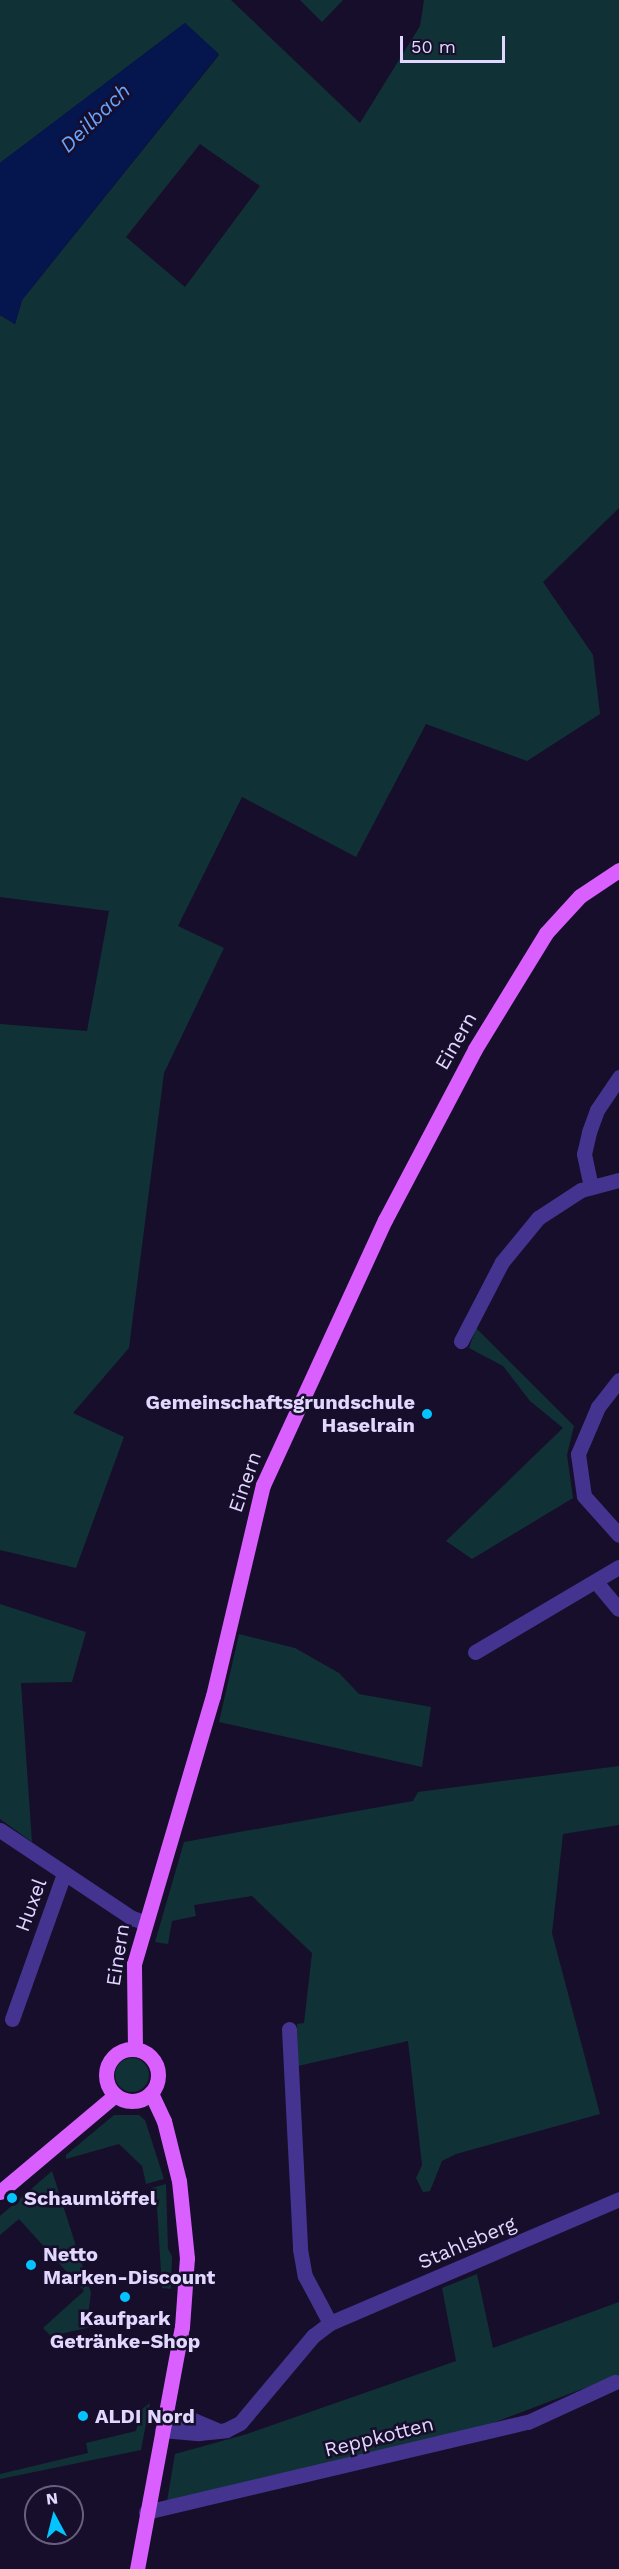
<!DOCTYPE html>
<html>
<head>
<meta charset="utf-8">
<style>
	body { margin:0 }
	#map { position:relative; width:619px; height:2569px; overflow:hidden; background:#170e2b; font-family:"Work Sans",sans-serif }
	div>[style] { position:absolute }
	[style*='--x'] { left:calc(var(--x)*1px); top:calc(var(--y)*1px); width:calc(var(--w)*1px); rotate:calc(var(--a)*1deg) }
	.green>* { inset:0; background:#103236 }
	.round { border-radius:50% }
	.water>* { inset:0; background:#05154d }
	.minor>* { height:15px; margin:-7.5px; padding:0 7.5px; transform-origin:7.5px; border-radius:7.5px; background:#44348f }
	.major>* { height:15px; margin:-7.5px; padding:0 7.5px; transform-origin:7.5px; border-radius:7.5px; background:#d95fff }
	.major>.ring { margin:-7.5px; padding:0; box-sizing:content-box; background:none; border:15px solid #d95fff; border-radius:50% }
	.dots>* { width:16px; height:16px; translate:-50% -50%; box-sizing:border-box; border:3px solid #170e2b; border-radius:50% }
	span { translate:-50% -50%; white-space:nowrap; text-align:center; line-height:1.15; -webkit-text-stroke:5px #170e2b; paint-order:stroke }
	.street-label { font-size:20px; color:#e2d8ff }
	.poi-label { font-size:20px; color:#e2d8ff; font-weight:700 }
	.right { translate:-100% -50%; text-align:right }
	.left { translate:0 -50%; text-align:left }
	.water-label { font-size:21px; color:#66a4ff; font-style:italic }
	.north { position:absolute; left:24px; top:2485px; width:60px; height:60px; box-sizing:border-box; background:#170e2b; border:2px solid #685f80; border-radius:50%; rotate:353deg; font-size:16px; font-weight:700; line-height:24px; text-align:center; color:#e2d8ff }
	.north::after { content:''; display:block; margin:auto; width:21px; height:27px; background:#04c4ff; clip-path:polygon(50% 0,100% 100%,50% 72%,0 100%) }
	.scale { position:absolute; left:400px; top:36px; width:105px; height:27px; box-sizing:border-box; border:3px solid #e2d8ff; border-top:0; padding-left:8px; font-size:18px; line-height:21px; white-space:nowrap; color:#e2d8ff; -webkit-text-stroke:4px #170e2b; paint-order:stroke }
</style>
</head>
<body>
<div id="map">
	<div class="green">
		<div style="clip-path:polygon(evenodd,0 0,231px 0,360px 123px,420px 26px,424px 0,619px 0,619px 508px,543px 582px,593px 655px,600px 714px,527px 761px,426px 724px,356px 857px,242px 797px,178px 926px,224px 948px,164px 1073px,129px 1348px,73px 1413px,124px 1437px,76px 1568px,0 1550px,0 1024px,87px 1031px,109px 911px,0 897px,0 315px,15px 324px,22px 300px,219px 55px,185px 23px,0 163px,0 0,200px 144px,260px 186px,185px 287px,126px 237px,200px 144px)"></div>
		<div style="clip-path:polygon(300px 0,343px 0,322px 22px)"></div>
		<div style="clip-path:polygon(476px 1328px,574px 1426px,567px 1455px,573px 1498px,472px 1559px,446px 1541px,563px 1428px,530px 1401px,503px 1366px,469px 1348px)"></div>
		<div style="clip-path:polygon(0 1604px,86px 1632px,72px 1682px,21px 1683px,32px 1842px,0 1819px)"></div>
		<div style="clip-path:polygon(239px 1634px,295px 1648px,339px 1673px,359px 1694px,431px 1707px,422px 1767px,219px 1722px)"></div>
		<div style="clip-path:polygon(619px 1766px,619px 1825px,563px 1834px,552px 1933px,600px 2114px,456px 2154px,442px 2161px,430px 2191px,423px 2192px,416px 2178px,422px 2165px,408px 2041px,298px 2066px,297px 2024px,304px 2023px,312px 1953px,252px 1896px,194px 1905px,196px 1916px,172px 1921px,168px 1944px,155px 1942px,184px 1842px,413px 1801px,418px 1792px)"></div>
		<div class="round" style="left:115px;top:2058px;width:34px;height:34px"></div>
		<div style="clip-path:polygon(114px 2115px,139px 2115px,145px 2120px,164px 2179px,146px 2184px,142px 2166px,119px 2144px,66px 2159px,66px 2155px)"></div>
		<div style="clip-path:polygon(52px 2171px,91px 2293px,88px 2315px,163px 2319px,164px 2328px,109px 2323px,51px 2336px,43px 2328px,84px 2291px,19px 2219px,0 2235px,0 2216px)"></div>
		<div style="clip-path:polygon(166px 2184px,168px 2249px,172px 2256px,171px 2289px,162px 2288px,157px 2207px,152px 2188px)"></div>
		<div style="clip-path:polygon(477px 2274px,493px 2348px,619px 2302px,619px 2375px,477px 2429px,167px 2501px,175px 2454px,247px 2434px,456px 2361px,442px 2288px)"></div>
		<div style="clip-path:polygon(150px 2403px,141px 2450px,0 2479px,0 2474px,88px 2453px,86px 2443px,136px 2431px,141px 2410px)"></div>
	</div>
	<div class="water">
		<div style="clip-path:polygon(185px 23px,219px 54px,22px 300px,15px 324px,0 315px,0 163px)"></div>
	</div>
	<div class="minor">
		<div style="--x:591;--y:1187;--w:34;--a:-102"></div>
		<div style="--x:584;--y:1154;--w:23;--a:-77"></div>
		<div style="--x:589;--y:1132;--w:23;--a:-70"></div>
		<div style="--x:597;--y:1110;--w:40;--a:-56"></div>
		<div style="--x:461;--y:1341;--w:89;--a:-62.6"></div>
		<div style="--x:502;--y:1262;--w:57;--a:-50.7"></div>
		<div style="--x:538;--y:1218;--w:51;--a:-33.1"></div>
		<div style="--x:581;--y:1190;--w:39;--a:-15"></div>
		<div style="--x:619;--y:1380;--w:34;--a:128"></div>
		<div style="--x:598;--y:1407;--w:51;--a:113.1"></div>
		<div style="--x:578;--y:1454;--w:42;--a:81.9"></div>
		<div style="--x:584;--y:1496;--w:52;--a:48.1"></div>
		<div style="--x:596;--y:1582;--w:35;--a:50"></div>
		<div style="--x:475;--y:1652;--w:167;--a:-30.6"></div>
		<div style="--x:0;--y:1830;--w:159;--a:33.7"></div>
		<div style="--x:132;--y:1918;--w:13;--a:18"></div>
		<div style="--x:12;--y:2019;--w:154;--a:-70.3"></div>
		<div style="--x:289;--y:2029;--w:220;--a:87.1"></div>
		<div style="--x:300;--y:2249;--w:27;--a:80"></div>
		<div style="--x:305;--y:2276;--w:53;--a:62"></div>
		<div style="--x:165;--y:2417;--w:28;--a:6"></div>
		<div style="--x:193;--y:2420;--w:25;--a:23"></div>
		<div style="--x:162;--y:2430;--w:37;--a:5"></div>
		<div style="--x:199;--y:2433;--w:27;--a:-6"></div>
		<div style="--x:226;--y:2430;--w:16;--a:-27"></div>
		<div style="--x:240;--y:2423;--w:114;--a:-50"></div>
		<div style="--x:313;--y:2336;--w:21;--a:-37"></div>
		<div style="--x:330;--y:2323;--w:314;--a:-23.2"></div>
		<div style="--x:146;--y:2512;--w:392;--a:-13.3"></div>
		<div style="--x:528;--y:2422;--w:96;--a:-24.7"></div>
	</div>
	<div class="major">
		<div class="ring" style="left:106px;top:2049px;width:37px;height:37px"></div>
		<div style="--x:135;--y:2049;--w:85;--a:-90.7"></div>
		<div style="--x:134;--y:1964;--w:279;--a:-73.6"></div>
		<div style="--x:213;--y:1696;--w:217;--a:-76.7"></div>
		<div style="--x:263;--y:1485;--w:292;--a:-65.3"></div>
		<div style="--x:385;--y:1220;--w:193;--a:-62.2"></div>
		<div style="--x:475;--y:1049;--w:136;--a:-58.5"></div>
		<div style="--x:546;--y:933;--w:50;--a:-47.4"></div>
		<div style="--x:580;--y:896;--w:47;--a:-33.7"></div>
		<div style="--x:0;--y:2192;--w:150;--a:-40.1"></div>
		<div style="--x:137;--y:2569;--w:246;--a:-79.5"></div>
		<div style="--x:182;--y:2327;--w:69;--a:-85.9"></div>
		<div style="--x:187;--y:2258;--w:77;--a:-95.9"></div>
		<div style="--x:179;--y:2181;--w:62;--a:-104"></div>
		<div style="--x:164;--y:2121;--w:31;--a:-115"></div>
	</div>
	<div class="dots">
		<div style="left:427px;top:1414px;background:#04c4ff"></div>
		<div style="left:12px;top:2198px;background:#04c4ff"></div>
		<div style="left:31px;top:2265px;background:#04c4ff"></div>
		<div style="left:125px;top:2297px;background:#04c4ff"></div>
		<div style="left:83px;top:2416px;background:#04c4ff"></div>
	</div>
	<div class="street-label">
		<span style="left:456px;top:1041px;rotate:-60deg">Einern</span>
		<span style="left:245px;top:1482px;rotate:-71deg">Einern</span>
		<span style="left:31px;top:1905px;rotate:-70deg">Huxel</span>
		<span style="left:118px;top:1955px;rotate:-81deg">Einern</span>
		<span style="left:467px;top:2243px;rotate:-23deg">Stahlsberg</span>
		<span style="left:379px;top:2437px;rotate:-14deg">Reppkotten</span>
	</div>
	<div class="poi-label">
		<span class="right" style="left:415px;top:1414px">Gemeinschaftsgrundschule<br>Haselrain</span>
		<span class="left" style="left:24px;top:2198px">Schaumlöffel</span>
		<span class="left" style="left:43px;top:2266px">Netto<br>Marken-Discount</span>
		<span style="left:125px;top:2330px">Kaufpark<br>Getränke-Shop</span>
		<span class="left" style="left:95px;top:2416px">ALDI Nord</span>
	</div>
	<div class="water-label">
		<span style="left:95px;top:118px;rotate:-44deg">Deilbach</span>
	</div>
	<div class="north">N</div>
	<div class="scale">50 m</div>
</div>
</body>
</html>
